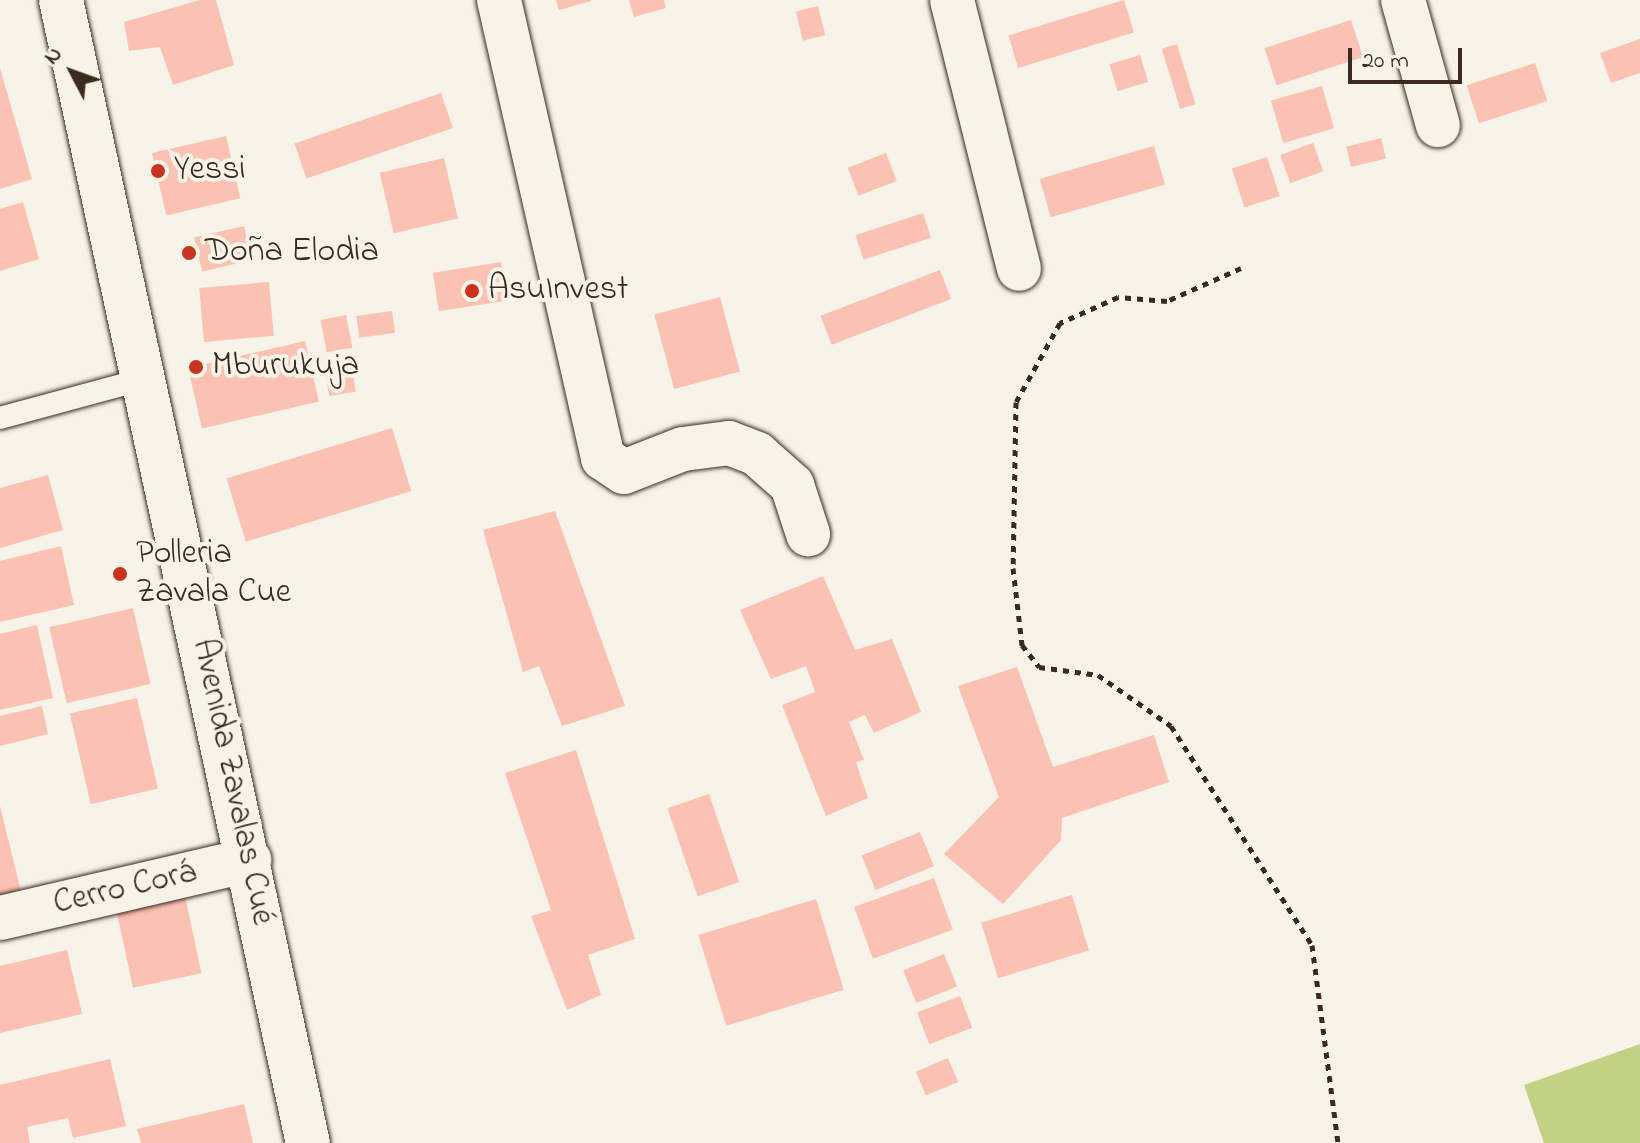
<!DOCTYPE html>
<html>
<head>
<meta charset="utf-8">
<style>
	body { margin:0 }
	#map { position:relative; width:1640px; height:1143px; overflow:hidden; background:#f7f3e8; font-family:"Indie Flower",sans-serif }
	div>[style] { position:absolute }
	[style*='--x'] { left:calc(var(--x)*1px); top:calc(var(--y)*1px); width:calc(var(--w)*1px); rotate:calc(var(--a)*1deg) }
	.green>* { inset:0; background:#c3d185 }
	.building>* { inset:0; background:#fbc1b3; transform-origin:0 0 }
	.path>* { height:5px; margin-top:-2.5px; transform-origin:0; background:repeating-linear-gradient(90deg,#3b2a1e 0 6px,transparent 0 12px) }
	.roads { filter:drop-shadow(0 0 2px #3b2a1e) drop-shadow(0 0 2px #3b2a1e) }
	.lane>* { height:22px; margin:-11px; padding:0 11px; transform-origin:11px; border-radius:11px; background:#f7f3e8 }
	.street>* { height:44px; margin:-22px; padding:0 22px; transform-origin:22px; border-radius:22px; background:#f7f3e8 }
	.secondary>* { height:44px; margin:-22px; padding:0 22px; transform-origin:22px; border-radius:22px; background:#f7f3e8 }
	.dots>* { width:22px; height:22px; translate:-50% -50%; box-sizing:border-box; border:4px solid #f7f3e8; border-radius:50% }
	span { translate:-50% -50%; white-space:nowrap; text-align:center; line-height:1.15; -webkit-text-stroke:8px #f7f3e8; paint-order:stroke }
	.poi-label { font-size:34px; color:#3b2a1e }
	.left { translate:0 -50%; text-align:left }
	.street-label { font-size:34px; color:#3b2a1e }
	.north { position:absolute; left:32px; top:32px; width:80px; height:80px; -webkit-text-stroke:6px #f7f3e8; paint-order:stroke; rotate:311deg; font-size:22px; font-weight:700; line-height:32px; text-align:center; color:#3b2a1e }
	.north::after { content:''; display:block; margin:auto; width:28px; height:36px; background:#3b2a1e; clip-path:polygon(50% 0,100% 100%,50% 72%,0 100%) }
	.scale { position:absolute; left:1348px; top:48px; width:114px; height:36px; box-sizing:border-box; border:4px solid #3b2a1e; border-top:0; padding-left:10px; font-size:24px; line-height:28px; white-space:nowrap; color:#3b2a1e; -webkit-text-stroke:6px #f7f3e8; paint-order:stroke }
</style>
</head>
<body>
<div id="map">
	<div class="green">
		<div style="clip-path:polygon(1640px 1044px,1640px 1143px,1544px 1143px,1524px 1085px)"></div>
	</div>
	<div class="building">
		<div style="clip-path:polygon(200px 0,216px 0,234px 65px,173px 85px,160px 47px,129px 51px,124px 22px)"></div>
		<div style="clip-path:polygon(556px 0,591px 0,591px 1px,559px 10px)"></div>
		<div style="clip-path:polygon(629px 0,664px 0,666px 8px,634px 17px)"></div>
		<div style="left:1124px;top:0;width:34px;height:121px;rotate:73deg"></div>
		<div style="left:818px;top:6px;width:30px;height:23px;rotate:76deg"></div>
		<div style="left:1351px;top:20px;width:39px;height:91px;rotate:72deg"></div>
		<div style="clip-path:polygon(1640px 39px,1640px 73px,1611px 83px,1600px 53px)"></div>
		<div style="left:1177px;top:44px;width:63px;height:16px;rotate:73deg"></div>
		<div style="left:1140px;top:55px;width:28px;height:32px;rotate:73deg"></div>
		<div style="left:1535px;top:63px;width:40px;height:72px;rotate:72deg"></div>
		<div style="clip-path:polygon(0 68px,32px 179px,0 189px)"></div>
		<div style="left:1322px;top:86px;width:44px;height:53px;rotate:74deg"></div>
		<div style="left:441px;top:93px;width:37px;height:155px;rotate:71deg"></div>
		<div style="left:226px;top:136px;width:64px;height:76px;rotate:77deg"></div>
		<div style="left:1381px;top:138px;width:21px;height:36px;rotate:76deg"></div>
		<div style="left:1313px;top:143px;width:30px;height:35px;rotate:70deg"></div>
		<div style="left:1154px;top:146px;width:40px;height:119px;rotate:74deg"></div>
		<div style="left:886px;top:153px;width:30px;height:41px;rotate:69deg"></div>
		<div style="left:1267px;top:157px;width:41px;height:37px;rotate:72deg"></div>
		<div style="left:444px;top:158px;width:62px;height:66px;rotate:77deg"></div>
		<div style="clip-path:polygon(23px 202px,39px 259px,0 271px,0 209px)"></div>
		<div style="left:923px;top:213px;width:26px;height:71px;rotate:72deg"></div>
		<div style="left:244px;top:226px;width:35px;height:51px;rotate:77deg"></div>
		<div style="left:501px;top:262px;width:39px;height:69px;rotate:81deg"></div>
		<div style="left:940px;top:270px;width:31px;height:128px;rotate:69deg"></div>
		<div style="left:269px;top:282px;width:54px;height:70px;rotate:85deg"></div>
		<div style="left:720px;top:297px;width:77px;height:68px;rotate:75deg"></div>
		<div style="left:392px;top:311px;width:22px;height:36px;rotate:82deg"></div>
		<div style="left:346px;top:315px;width:33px;height:26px;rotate:79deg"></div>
		<div style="left:305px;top:341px;width:62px;height:120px;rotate:77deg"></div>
		<div style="left:351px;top:364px;width:28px;height:27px;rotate:80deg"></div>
		<div style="left:392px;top:428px;width:66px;height:173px;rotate:73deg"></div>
		<div style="clip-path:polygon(48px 475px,63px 530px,0 548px,0 488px)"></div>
		<div style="clip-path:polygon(555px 511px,625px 706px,562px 726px,539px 666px,523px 672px,483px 530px)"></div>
		<div style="clip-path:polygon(61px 546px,74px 605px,0 622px,0 561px)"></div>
		<div style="clip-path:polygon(823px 576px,855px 650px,892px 639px,921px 712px,874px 733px,865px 715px,849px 722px,864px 760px,856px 762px,868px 798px,826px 816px,782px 705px,815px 692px,806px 666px,771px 679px,740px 610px)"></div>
		<div style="left:133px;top:608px;width:78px;height:86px;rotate:77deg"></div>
		<div style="clip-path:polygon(37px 625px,53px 698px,0 710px,0 634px)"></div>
		<div style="clip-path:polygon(1017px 667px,1053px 767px,1154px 735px,1169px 782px,1062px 818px,1061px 840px,1003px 904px,944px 854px,999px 797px,958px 686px)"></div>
		<div style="left:137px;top:698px;width:93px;height:69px;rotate:77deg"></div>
		<div style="clip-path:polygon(42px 706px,48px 734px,0 746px,0 716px)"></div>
		<div style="clip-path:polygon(576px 750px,635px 939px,588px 955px,601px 995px,567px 1010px,531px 916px,551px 910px,505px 773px)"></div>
		<div style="left:709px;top:794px;width:93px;height:44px;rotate:71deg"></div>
		<div style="clip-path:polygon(0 806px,21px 891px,0 896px)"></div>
		<div style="left:920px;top:832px;width:37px;height:63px;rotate:68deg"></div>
		<div style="left:934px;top:878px;width:55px;height:85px;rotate:70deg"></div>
		<div style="left:1072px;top:895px;width:58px;height:95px;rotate:73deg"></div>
		<div style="left:185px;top:896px;width:79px;height:70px;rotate:78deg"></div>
		<div style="left:816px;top:899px;width:95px;height:123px;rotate:73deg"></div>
		<div style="clip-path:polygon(67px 950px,82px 1014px,0 1033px,0 966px)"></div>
		<div style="left:944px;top:954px;width:35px;height:44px;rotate:68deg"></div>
		<div style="left:960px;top:996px;width:34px;height:46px;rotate:69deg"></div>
		<div style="left:948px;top:1058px;width:26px;height:35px;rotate:67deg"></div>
		<div style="clip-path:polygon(110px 1059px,126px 1126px,73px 1138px,68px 1118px,27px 1127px,30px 1143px,0 1143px,0 1085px)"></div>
		<div style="clip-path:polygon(244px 1104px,253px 1143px,141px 1143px,137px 1129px)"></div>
	</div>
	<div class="path">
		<div style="--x:1241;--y:268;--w:81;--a:156"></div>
		<div style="--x:1167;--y:301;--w:49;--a:-175.3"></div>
		<div style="--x:1118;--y:297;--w:64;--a:155.9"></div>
		<div style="--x:1060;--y:323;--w:90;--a:119.1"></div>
		<div style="--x:1016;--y:402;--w:166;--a:91"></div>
		<div style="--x:1013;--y:568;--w:78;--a:83.3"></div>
		<div style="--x:1022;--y:645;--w:28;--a:52"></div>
		<div style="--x:1039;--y:667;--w:60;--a:7.7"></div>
		<div style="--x:1098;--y:675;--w:89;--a:34.9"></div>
		<div style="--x:1171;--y:726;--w:260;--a:57.2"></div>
		<div style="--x:1312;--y:945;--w:200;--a:82.5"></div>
	</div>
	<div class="roads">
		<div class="lane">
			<div style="--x:0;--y:418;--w:149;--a:-15.2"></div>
		</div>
		<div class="street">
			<div style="--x:499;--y:0;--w:470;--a:77.2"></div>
			<div style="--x:603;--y:458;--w:25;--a:34"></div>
			<div style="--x:624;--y:472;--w:63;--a:-21.3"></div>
			<div style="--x:683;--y:449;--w:46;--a:-7.4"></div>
			<div style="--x:729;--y:443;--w:30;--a:21"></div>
			<div style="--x:757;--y:454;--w:47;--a:41.5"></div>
			<div style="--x:792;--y:485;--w:52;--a:71.9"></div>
			<div style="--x:952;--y:0;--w:277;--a:76"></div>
			<div style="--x:1403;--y:0;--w:130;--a:74.4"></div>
			<div style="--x:0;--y:918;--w:256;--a:-13.1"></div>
		</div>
		<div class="secondary">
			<div style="--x:61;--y:0;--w:1169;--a:77.81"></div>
		</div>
	</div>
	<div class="dots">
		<div style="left:158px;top:171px;background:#c8321e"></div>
		<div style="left:189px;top:253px;background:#c8321e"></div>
		<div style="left:472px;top:291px;background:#c8321e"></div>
		<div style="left:196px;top:367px;background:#c8321e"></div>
		<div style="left:120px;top:574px;background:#c8321e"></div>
	</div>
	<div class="poi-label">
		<span class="left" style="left:174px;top:171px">Yessi</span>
		<span class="left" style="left:205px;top:253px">Doña Elodia</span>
		<span class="left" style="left:488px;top:291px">AsuInvest</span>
		<span class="left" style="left:212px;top:367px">Mburukuja</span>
		<span class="left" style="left:136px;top:574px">Polleria<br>Zavala Cue</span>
	</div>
	<div class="street-label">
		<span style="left:232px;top:782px;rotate:78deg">Avenida Zavalas Cué</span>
		<span style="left:125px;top:889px;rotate:-13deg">Cerro Corá</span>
	</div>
	<div class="north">N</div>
	<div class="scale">20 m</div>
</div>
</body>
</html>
